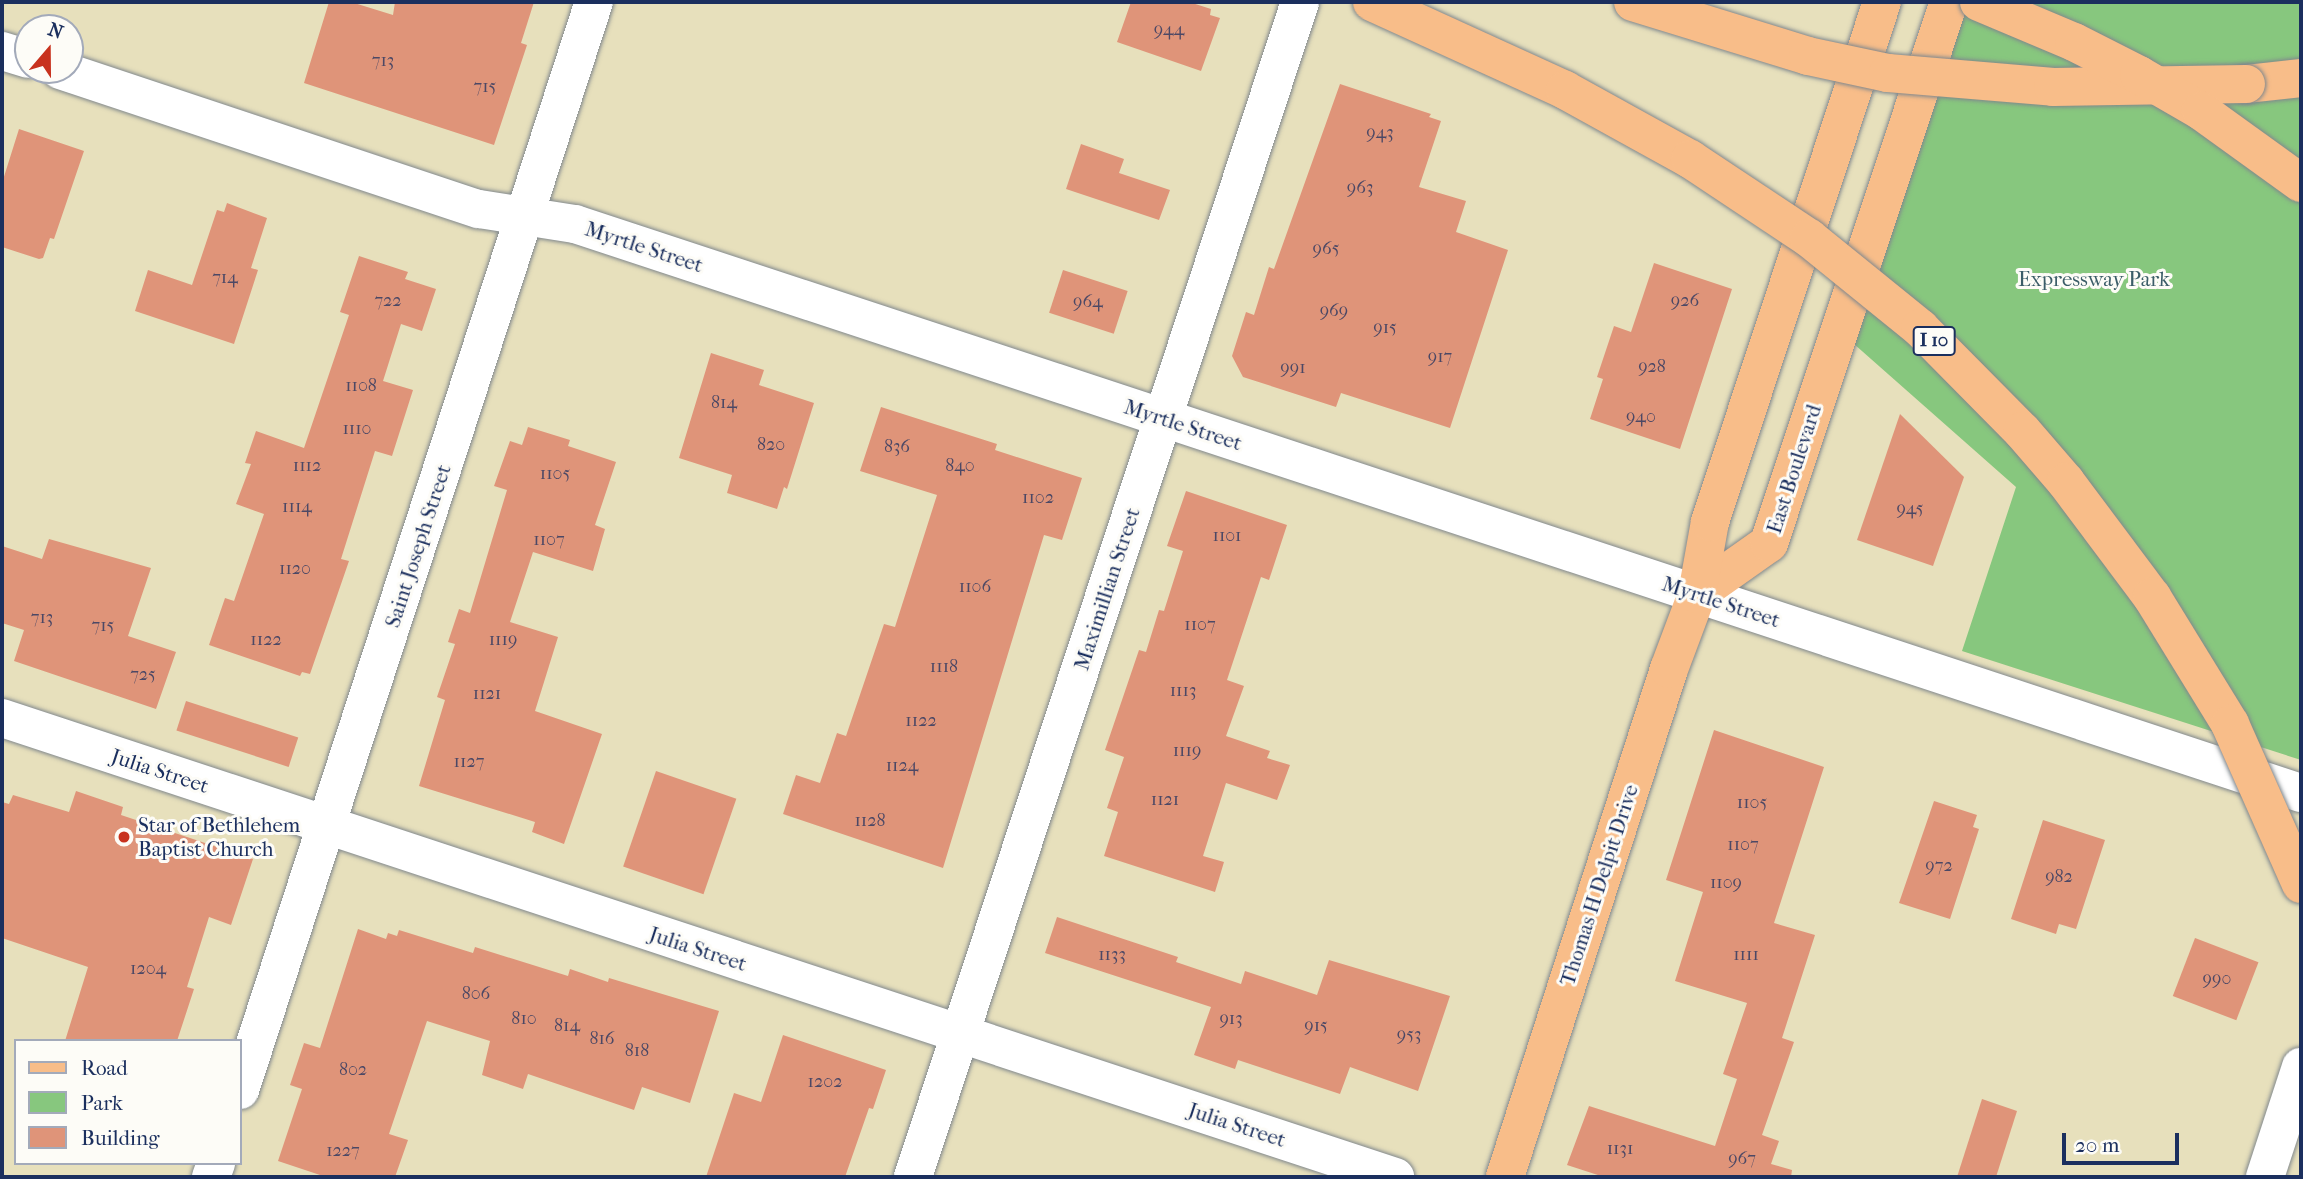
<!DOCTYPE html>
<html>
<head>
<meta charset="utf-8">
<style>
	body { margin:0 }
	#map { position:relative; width:2303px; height:1179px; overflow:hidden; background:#e7e0bc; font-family:"IM FELL French Canon",serif }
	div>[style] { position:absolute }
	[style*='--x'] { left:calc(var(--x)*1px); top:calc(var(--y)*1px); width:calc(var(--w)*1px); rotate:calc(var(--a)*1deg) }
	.green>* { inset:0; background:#87c77e }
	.building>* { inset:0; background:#df9479; transform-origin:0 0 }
	.roads { filter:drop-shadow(0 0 2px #81888d) drop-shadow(0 0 2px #81888d) }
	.minor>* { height:38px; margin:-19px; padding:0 19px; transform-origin:19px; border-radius:19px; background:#fff }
	.major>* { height:38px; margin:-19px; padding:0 19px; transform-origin:19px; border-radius:19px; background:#f8bd89 }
	.highway>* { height:38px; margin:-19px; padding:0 19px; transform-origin:19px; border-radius:19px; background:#f8bd89 }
	.bridges { filter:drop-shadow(0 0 2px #81888d) drop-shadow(0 0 2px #81888d) }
	.highway-bridge>* { height:38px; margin:-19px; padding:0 19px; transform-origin:19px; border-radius:19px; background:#f8bd89 }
	.dots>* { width:19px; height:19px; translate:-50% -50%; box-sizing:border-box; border:4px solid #fdfcf7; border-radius:50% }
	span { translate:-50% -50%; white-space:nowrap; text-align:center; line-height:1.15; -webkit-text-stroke:6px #fdfcf7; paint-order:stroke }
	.number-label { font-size:18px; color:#4c4865 }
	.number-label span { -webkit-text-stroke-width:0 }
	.shield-label span { padding:2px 5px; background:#fdfcf7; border:2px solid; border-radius:5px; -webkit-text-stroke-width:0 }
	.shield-label { font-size:19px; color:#1b2f5e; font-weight:700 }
	.street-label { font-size:21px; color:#1b2f5e }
	.park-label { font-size:21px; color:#3b5d68 }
	.poi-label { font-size:21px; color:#1b2f5e }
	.left { translate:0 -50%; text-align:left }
	.frame { position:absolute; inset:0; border:4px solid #1b2f5e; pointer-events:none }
	.legend { position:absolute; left:14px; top:1039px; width:228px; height:126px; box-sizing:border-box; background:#fdfcf7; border:2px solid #a3aaba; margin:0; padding:9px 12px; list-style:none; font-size:21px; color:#1b2f5e }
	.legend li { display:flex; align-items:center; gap:14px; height:35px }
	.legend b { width:35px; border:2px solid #a3aaba }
	.north { position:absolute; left:14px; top:14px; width:70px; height:70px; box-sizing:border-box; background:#fdfcf7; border:2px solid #a3aaba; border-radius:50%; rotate:20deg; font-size:19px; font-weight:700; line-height:28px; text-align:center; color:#1b2f5e }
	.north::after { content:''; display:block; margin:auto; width:24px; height:32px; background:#c8321e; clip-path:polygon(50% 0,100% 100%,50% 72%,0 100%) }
	.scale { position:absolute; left:2062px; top:1133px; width:117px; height:32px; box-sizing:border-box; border:4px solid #1b2f5e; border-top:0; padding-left:9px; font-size:21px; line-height:24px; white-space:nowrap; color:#1b2f5e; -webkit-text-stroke:5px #fdfcf7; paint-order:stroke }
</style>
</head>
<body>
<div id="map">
	<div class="green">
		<div style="clip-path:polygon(1966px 2px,2301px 2px,2301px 760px,1962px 651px,2016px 487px,1854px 344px)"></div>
	</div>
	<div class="building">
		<div style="clip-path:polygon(329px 2px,351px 2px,393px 15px,395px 2px,534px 2px,521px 43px,527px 45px,494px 145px,304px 83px)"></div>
		<div style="clip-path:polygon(1131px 2px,1189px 2px,1211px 9px,1210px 15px,1220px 18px,1201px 71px,1117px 42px)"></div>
		<div style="clip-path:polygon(1340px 84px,1431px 114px,1429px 117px,1441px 121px,1419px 187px,1466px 201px,1456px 232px,1508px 250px,1450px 428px,1341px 393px,1336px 407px,1243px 377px,1232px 356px,1246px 312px,1254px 315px,1269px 267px,1274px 269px)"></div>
		<div style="clip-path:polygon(19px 129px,84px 151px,54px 239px,50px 238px,43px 258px,39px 259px,2px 247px,2px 183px)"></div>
		<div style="clip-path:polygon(1081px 144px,1124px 159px,1119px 173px,1170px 190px,1159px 220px,1066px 189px)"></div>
		<div style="clip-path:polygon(227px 203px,267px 218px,251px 268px,258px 270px,234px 344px,135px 311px,148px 270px,192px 285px,217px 210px,224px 212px)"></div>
		<div style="clip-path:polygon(359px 256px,408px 272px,405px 279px,436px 289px,422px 331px,401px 324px,383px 381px,413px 390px,392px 456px,375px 451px,341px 559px,349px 561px,310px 674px,302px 672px,300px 676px,209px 645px,225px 598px,234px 601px,264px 514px,236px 504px,251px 464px,245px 463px,256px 431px,304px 448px,349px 315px,340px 312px)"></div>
		<div style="clip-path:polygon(1654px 263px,1732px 289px,1680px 449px,1590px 419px,1603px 379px,1597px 377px,1614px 326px,1631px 332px)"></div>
		<div style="left:1063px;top:270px;width:68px;height:45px;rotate:18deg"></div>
		<div style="clip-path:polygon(711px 353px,764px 370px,759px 385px,814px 403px,787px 489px,784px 487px,777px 509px,727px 493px,732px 475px,679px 458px)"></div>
		<div style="clip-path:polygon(881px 407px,997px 444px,995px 450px,1082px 478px,1062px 540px,1044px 535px,943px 868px,783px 814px,796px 775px,820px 783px,837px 733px,846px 736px,884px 624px,895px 627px,937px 495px,860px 471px)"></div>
		<div style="clip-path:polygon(1900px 414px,1964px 477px,1933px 566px,1857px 540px)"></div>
		<div style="clip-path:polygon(528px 427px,570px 440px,568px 446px,616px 462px,595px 525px,605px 529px,593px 571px,533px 552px,510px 622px,558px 637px,535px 711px,602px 734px,564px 844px,532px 832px,535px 822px,419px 786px,445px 700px,437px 697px,455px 644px,448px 642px,459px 609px,470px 613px,507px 490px,494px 486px,510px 441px,522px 445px)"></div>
		<div style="clip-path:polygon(1186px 491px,1287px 525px,1269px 580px,1261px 577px,1227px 680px,1244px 686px,1226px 736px,1270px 751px,1267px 758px,1290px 765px,1277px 800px,1226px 783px,1203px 856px,1224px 862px,1215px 892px,1104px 856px,1118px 812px,1107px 808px,1124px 757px,1105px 750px,1139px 650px,1146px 652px,1159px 610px,1164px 611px,1183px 551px,1167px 546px)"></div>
		<div style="clip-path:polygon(49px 539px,151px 568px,128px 636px,176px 652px,156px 709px,14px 661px,24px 630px,2px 623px,2px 546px,42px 559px)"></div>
		<div style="left:186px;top:701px;width:118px;height:31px;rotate:18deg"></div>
		<div style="clip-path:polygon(1714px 730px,1824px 767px,1774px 923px,1815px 935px,1782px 1038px,1794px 1042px,1762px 1135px,1779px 1141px,1771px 1164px,1792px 1170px,1791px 1177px,1604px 1177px,1567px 1165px,1589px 1106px,1715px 1146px,1737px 1079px,1723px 1074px,1747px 1003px,1675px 981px,1703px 892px,1666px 880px)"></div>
		<div style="left:656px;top:771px;width:85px;height:101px;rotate:19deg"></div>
		<div style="clip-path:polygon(76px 791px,123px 807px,121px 815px,253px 859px,231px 925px,209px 917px,187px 987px,194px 989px,177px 1041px,65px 1041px,88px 967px,2px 938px,2px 802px,9px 804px,13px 795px,69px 812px)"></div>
		<div style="clip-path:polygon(1934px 801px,1977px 815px,1973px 827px,1979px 829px,1950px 919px,1899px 903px)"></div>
		<div style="clip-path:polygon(2043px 820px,2105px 840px,2076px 929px,2059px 924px,2056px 934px,2011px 919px)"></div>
		<div style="clip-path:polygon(1057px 917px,1178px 957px,1176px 962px,1241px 984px,1245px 971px,1317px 995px,1329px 960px,1450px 996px,1418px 1091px,1350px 1067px,1340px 1094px,1238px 1060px,1235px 1069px,1194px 1055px,1211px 1007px,1045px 953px)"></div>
		<div style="clip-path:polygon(358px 929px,386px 939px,388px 933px,397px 936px,399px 930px,473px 953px,475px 947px,568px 976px,570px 969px,608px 982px,609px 978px,719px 1011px,690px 1103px,642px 1087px,634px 1110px,528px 1074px,523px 1089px,482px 1075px,490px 1041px,427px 1021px,389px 1134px,408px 1140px,395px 1177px,326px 1177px,278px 1161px,302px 1089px,290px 1085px,304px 1043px,320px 1048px)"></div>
		<div style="left:2195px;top:938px;width:68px;height:62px;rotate:21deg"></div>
		<div style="clip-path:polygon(783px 1035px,886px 1070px,873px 1109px,869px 1108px,845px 1177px,706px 1177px,734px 1093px,761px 1102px)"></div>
		<div style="clip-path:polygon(1982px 1099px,2017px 1111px,1996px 1177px,1957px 1177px)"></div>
	</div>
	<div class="roads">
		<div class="minor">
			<div style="--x:2;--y:51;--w:27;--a:17"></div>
			<div style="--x:60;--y:70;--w:441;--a:18.4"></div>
			<div style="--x:479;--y:209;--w:97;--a:8.9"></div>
			<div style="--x:575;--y:224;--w:1817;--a:18.25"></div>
			<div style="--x:2;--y:718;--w:1467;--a:18.24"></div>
			<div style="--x:240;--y:1090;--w:1144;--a:-71.98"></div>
			<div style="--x:211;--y:1177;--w:15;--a:-70"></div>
			<div style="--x:913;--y:1177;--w:1237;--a:-71.77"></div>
			<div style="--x:2265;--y:1177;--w:116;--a:-71.9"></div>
		</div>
		<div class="major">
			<div style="--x:1697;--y:594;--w:88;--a:-35.3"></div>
			<div style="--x:1769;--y:543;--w:570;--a:-71.6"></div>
			<div style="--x:1505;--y:1177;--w:534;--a:-72.11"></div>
			<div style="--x:1669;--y:669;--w:80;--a:-69.5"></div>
			<div style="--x:1697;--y:594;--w:73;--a:-79.8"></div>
			<div style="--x:1710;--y:522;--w:548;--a:-71.7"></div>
		</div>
		<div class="highway">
			<div style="--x:2246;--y:84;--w:55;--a:-6.2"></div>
		</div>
	</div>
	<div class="bridges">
		<div class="highway-bridge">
			<div style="--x:1372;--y:2;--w:212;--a:24.5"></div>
			<div style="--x:1565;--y:90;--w:143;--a:28.9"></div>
			<div style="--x:1690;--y:159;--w:143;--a:33.6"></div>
			<div style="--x:1809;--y:238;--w:143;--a:39"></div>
			<div style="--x:1920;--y:328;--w:145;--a:45.3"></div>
			<div style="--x:2022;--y:431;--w:67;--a:49.2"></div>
			<div style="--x:2066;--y:482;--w:144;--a:53.2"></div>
			<div style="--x:2152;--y:597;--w:149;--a:58.4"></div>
			<div style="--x:2230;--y:724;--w:175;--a:66.1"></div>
			<div style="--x:1633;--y:2;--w:183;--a:17.1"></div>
			<div style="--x:1808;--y:56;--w:82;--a:12"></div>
			<div style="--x:1888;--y:73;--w:166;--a:4.8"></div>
			<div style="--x:2053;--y:87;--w:193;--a:-0.9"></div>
			<div style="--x:1979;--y:2;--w:103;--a:22.8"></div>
			<div style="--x:2074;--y:42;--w:73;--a:26.9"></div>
			<div style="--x:2139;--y:75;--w:72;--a:30.1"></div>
			<div style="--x:2201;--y:111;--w:123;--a:35.8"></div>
		</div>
	</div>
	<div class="dots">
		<div style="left:124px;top:837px;background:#c8321e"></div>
	</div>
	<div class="number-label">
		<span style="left:1169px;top:30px">944</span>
		<span style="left:383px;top:61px">713</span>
		<span style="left:485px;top:87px">715</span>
		<span style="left:1380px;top:133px">943</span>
		<span style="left:1360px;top:188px">963</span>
		<span style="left:1326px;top:249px">965</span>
		<span style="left:225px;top:278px">714</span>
		<span style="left:388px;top:301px">722</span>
		<span style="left:1685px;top:301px">926</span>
		<span style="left:1088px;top:302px">964</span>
		<span style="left:1334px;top:311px">969</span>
		<span style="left:1385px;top:328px">915</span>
		<span style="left:1440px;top:357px">917</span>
		<span style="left:1652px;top:367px">928</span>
		<span style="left:1293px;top:368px">991</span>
		<span style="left:361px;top:386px">1108</span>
		<span style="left:724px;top:403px">814</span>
		<span style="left:1641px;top:417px">940</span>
		<span style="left:357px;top:429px">1110</span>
		<span style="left:771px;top:445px">820</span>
		<span style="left:897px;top:447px">836</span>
		<span style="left:307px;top:466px">1112</span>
		<span style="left:960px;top:466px">840</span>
		<span style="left:555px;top:474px">1105</span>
		<span style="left:1038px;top:498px">1102</span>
		<span style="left:297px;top:507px">1114</span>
		<span style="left:1910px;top:509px">945</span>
		<span style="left:1227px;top:536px">1101</span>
		<span style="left:549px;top:540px">1107</span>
		<span style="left:295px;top:569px">1120</span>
		<span style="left:975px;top:587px">1106</span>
		<span style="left:42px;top:618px">713</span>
		<span style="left:1200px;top:625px">1107</span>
		<span style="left:103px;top:626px">715</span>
		<span style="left:266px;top:640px">1122</span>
		<span style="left:503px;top:640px">1119</span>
		<span style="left:944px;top:667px">1118</span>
		<span style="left:143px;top:675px">725</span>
		<span style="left:1183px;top:691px">1113</span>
		<span style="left:487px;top:694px">1121</span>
		<span style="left:921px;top:721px">1122</span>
		<span style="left:1187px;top:751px">1119</span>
		<span style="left:469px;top:762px">1127</span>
		<span style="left:902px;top:766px">1124</span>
		<span style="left:1165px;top:800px">1121</span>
		<span style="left:1752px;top:803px">1105</span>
		<span style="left:870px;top:821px">1128</span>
		<span style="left:1743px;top:845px">1107</span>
		<span style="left:1939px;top:866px">972</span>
		<span style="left:2059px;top:877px">982</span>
		<span style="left:1726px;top:883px">1109</span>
		<span style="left:1112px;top:955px">1133</span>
		<span style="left:1746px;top:955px">1111</span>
		<span style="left:148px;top:969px">1204</span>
		<span style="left:2217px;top:979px">990</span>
		<span style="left:476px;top:994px">806</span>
		<span style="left:524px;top:1019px">810</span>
		<span style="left:1231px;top:1019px">913</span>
		<span style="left:567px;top:1026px">814</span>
		<span style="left:1316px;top:1026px">915</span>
		<span style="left:1409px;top:1035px">953</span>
		<span style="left:602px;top:1039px">816</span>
		<span style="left:637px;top:1051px">818</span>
		<span style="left:353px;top:1070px">802</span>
		<span style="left:825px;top:1082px">1202</span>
		<span style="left:1620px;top:1149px">1131</span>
		<span style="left:343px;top:1151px">1227</span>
		<span style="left:1742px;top:1159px">967</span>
	</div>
	<div class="shield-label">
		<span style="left:1934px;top:341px">I 10</span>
	</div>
	<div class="street-label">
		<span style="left:644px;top:247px;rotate:18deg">Myrtle Street</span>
		<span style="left:1183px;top:425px;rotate:18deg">Myrtle Street</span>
		<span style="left:1794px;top:469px;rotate:-72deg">East Boulevard</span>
		<span style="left:418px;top:546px;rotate:-72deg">Saint Joseph Street</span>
		<span style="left:1107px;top:589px;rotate:-72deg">Maximillian Street</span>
		<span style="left:1721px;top:602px;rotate:18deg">Myrtle Street</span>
		<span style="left:160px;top:771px;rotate:18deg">Julia Street</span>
		<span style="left:1599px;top:885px;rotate:-72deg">Thomas H Delpit Drive</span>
		<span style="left:698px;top:949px;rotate:18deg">Julia Street</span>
		<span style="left:1237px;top:1125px;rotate:18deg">Julia Street</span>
	</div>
	<div class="park-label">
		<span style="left:2094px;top:279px">Expressway Park</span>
	</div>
	<div class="poi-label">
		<span class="left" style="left:138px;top:837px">Star of Bethlehem<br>Baptist Church</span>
	</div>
	<div class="frame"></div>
	<ul class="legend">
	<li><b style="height:9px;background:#f8bd89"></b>Road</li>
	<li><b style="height:19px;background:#87c77e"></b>Park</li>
	<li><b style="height:19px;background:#df9479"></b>Building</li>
	</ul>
	<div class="north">N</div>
	<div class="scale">20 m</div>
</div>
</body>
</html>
